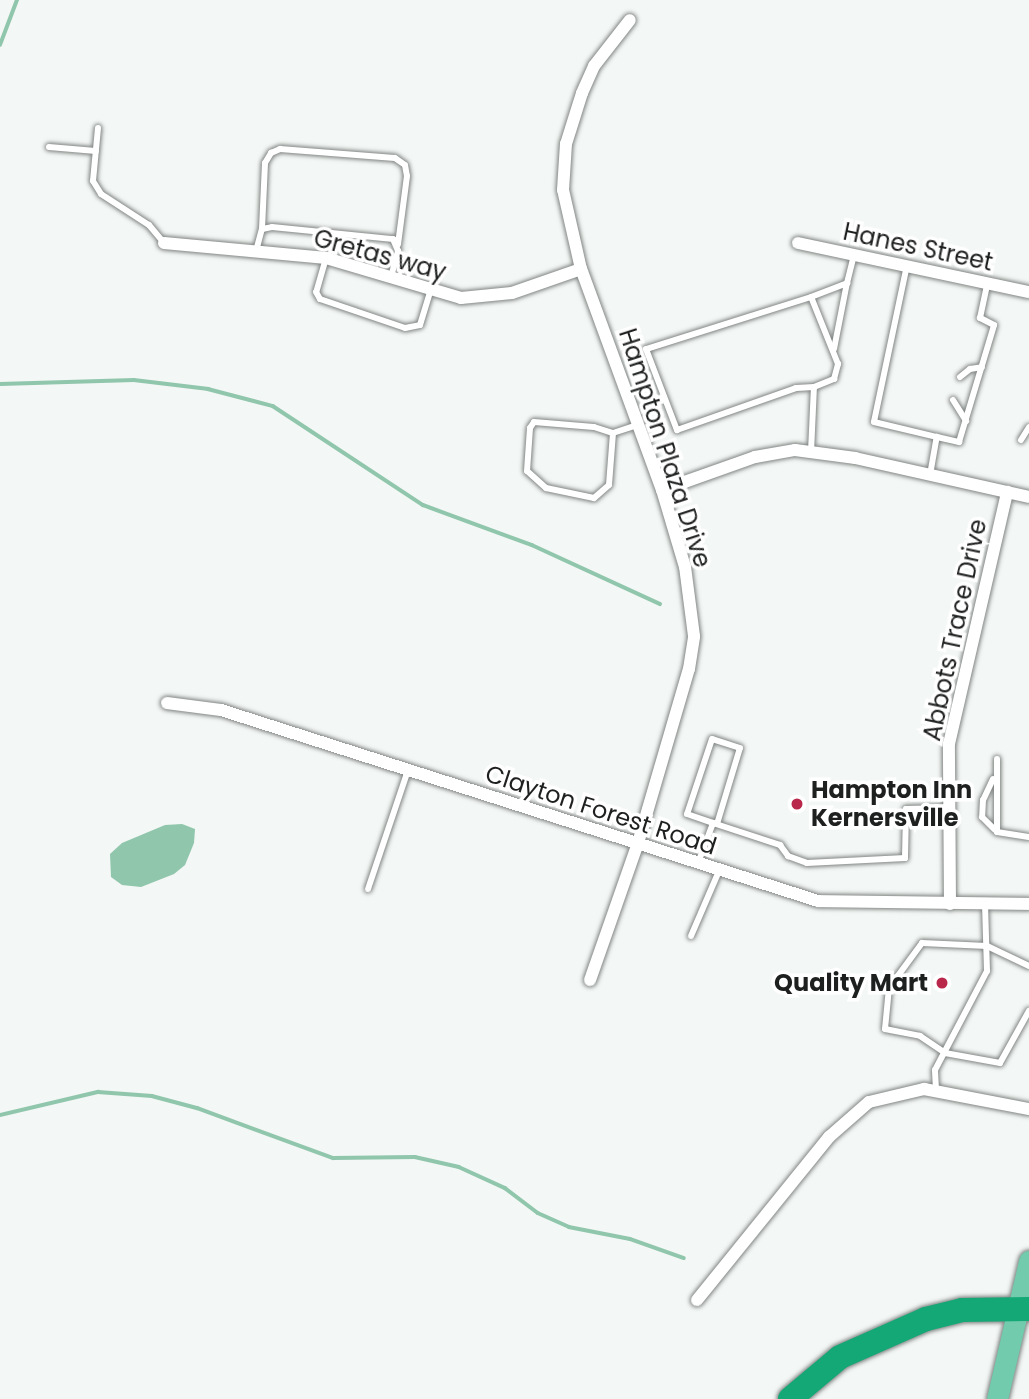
<!DOCTYPE html>
<html>
<head>
<meta charset="utf-8">
<style>
	body { margin:0 }
	#map { position:relative; width:1029px; height:1399px; overflow:hidden; background:#f3f7f5; font-family:Poppins,sans-serif }
	div>[style] { position:absolute }
	[style*='--x'] { left:calc(var(--x)*1px); top:calc(var(--y)*1px); width:calc(var(--w)*1px); rotate:calc(var(--a)*1deg) }
	.water>* { inset:0; background:#90c6ac }
	.stream>* { height:3.5px; margin:-1.75px; padding:0 1.75px; transform-origin:1.75px; border-radius:1.75px; background:#90c6ac }
	.roads { filter:drop-shadow(0 0 2px #818583) drop-shadow(0 0 2px #818583) }
	.lane>* { height:6px; margin:-3px; padding:0 3px; transform-origin:3px; border-radius:3px; background:#fff }
	.street>* { height:12px; margin:-6px; padding:0 6px; transform-origin:6px; border-radius:6px; background:#fff }
	.primary>* { height:21px; margin:-10.5px; padding:0 10.5px; transform-origin:10.5px; border-radius:10.5px; background:#72cbad }
	.highway>* { height:24px; margin:-12px; padding:0 12px; transform-origin:12px; border-radius:12px; background:#14a877 }
	.dots>* { width:19px; height:19px; translate:-50% -50%; box-sizing:border-box; border:4px solid #fff; border-radius:50% }
	span { translate:-50% -50%; white-space:nowrap; text-align:center; line-height:1.15; -webkit-text-stroke:7px #fff; paint-order:stroke }
	.street-label { font-size:24px; color:#1e201f }
	.poi-label { font-size:24px; color:#1e201f; font-weight:700 }
	.left { translate:0 -50%; text-align:left }
	.right { translate:-100% -50%; text-align:right }
</style>
</head>
<body>
<div id="map">
	<div class="water">
		<div style="clip-path:polygon(182px 824px,195px 829px,194px 843px,185px 865px,174px 874px,141px 887px,122px 885px,111px 877px,110px 854px,122px 843px,165px 825px)"></div>
	</div>
	<div class="stream">
		<div style="--x:0;--y:45;--w:48;--a:-69.3"></div>
		<div style="--x:0;--y:384;--w:134;--a:-1.7"></div>
		<div style="--x:134;--y:380;--w:75;--a:6.9"></div>
		<div style="--x:208;--y:389;--w:67;--a:14.7"></div>
		<div style="--x:273;--y:406;--w:180;--a:33.4"></div>
		<div style="--x:423;--y:505;--w:116;--a:20.2"></div>
		<div style="--x:532;--y:545;--w:141;--a:24.7"></div>
		<div style="--x:0;--y:1115;--w:101;--a:-13.2"></div>
		<div style="--x:98;--y:1092;--w:54;--a:4.2"></div>
		<div style="--x:152;--y:1096;--w:47;--a:14.9"></div>
		<div style="--x:197;--y:1108;--w:145;--a:20.2"></div>
		<div style="--x:333;--y:1158;--w:82;--a:-0.7"></div>
		<div style="--x:415;--y:1157;--w:45;--a:12.8"></div>
		<div style="--x:459;--y:1167;--w:51;--a:24.5"></div>
		<div style="--x:505;--y:1188;--w:41;--a:37.1"></div>
		<div style="--x:538;--y:1213;--w:34;--a:24"></div>
		<div style="--x:569;--y:1227;--w:62;--a:11.1"></div>
		<div style="--x:630;--y:1239;--w:57;--a:19.4"></div>
	</div>
	<div class="roads">
		<div class="lane">
			<div style="--x:98;--y:128;--w:53;--a:95.4"></div>
			<div style="--x:93;--y:181;--w:15;--a:58"></div>
			<div style="--x:101;--y:194;--w:57;--a:32.9"></div>
			<div style="--x:149;--y:225;--w:23;--a:50"></div>
			<div style="--x:49;--y:147;--w:47;--a:4.9"></div>
			<div style="--x:262;--y:229;--w:66;--a:-87.4"></div>
			<div style="--x:265;--y:163;--w:12;--a:-59"></div>
			<div style="--x:271;--y:153;--w:10;--a:-24"></div>
			<div style="--x:280;--y:149;--w:115;--a:4.5"></div>
			<div style="--x:395;--y:158;--w:12;--a:35"></div>
			<div style="--x:405;--y:165;--w:11;--a:80"></div>
			<div style="--x:407;--y:176;--w:69;--a:97.5"></div>
			<div style="--x:256;--y:251;--w:23;--a:-75"></div>
			<div style="--x:262;--y:229;--w:10;--a:-11"></div>
			<div style="--x:272;--y:227;--w:122;--a:5.7"></div>
			<div style="--x:393;--y:239;--w:13;--a:67"></div>
			<div style="--x:398;--y:251;--w:27;--a:105"></div>
			<div style="--x:326;--y:258;--w:35;--a:106"></div>
			<div style="--x:316;--y:292;--w:8;--a:60"></div>
			<div style="--x:320;--y:299;--w:90;--a:18.8"></div>
			<div style="--x:405;--y:328;--w:15;--a:-11"></div>
			<div style="--x:420;--y:325;--w:34;--a:-73"></div>
			<div style="--x:907;--y:265;--w:160;--a:101.9"></div>
			<div style="--x:874;--y:422;--w:65;--a:13.4"></div>
			<div style="--x:937;--y:437;--w:23;--a:13"></div>
			<div style="--x:959;--y:442;--w:122;--a:-73.3"></div>
			<div style="--x:994;--y:325;--w:16;--a:-153"></div>
			<div style="--x:980;--y:318;--w:35;--a:-78"></div>
			<div style="--x:811;--y:297;--w:173;--a:162.5"></div>
			<div style="--x:646;--y:349;--w:87;--a:69.1"></div>
			<div style="--x:677;--y:430;--w:126;--a:-19.4"></div>
			<div style="--x:796;--y:388;--w:18;--a:-3"></div>
			<div style="--x:834;--y:349;--w:67;--a:-78.9"></div>
			<div style="--x:960;--y:377;--w:13;--a:-39"></div>
			<div style="--x:970;--y:369;--w:12;--a:-9"></div>
			<div style="--x:953;--y:400;--w:25;--a:58"></div>
			<div style="--x:613;--y:433;--w:52;--a:94.4"></div>
			<div style="--x:609;--y:485;--w:20;--a:139"></div>
			<div style="--x:594;--y:498;--w:49;--a:-168.2"></div>
			<div style="--x:546;--y:488;--w:25;--a:-138"></div>
			<div style="--x:527;--y:471;--w:43;--a:-86"></div>
			<div style="--x:530;--y:428;--w:7;--a:-56"></div>
			<div style="--x:534;--y:422;--w:60;--a:4.8"></div>
			<div style="--x:594;--y:427;--w:20;--a:18"></div>
			<div style="--x:613;--y:433;--w:26;--a:-18"></div>
			<div style="--x:1021;--y:440;--w:15;--a:-58"></div>
			<div style="--x:811;--y:452;--w:65;--a:-87.4"></div>
			<div style="--x:814;--y:387;--w:22;--a:-22"></div>
			<div style="--x:834;--y:379;--w:16;--a:-75"></div>
			<div style="--x:838;--y:364;--w:72;--a:-111.9"></div>
			<div style="--x:811;--y:297;--w:39;--a:-21"></div>
			<div style="--x:847;--y:283;--w:29;--a:-76"></div>
			<div style="--x:930;--y:475;--w:39;--a:-80"></div>
			<div style="--x:997;--y:759;--w:73;--a:90"></div>
			<div style="--x:997;--y:832;--w:32;--a:9"></div>
			<div style="--x:993;--y:779;--w:23;--a:115"></div>
			<div style="--x:983;--y:800;--w:17;--a:93"></div>
			<div style="--x:982;--y:817;--w:18;--a:45"></div>
			<div style="--x:717;--y:824;--w:79;--a:-73.2"></div>
			<div style="--x:740;--y:748;--w:29;--a:-162"></div>
			<div style="--x:712;--y:739;--w:79;--a:108.4"></div>
			<div style="--x:687;--y:814;--w:28;--a:19"></div>
			<div style="--x:713;--y:823;--w:71;--a:18.2"></div>
			<div style="--x:780;--y:845;--w:14;--a:54"></div>
			<div style="--x:788;--y:856;--w:20;--a:20"></div>
			<div style="--x:807;--y:863;--w:98;--a:-2.9"></div>
			<div style="--x:905;--y:858;--w:49;--a:-88.8"></div>
			<div style="--x:906;--y:809;--w:43;--a:-1.3"></div>
			<div style="--x:698;--y:863;--w:43;--a:-69.4"></div>
			<div style="--x:368;--y:889;--w:126;--a:-71.4"></div>
			<div style="--x:691;--y:936;--w:71;--a:-66.7"></div>
			<div style="--x:1029;--y:966;--w:47;--a:-154.5"></div>
			<div style="--x:987;--y:946;--w:65;--a:-177.4"></div>
			<div style="--x:922;--y:943;--w:56;--a:126.3"></div>
			<div style="--x:889;--y:988;--w:41;--a:95.6"></div>
			<div style="--x:885;--y:1029;--w:36;--a:11"></div>
			<div style="--x:920;--y:1036;--w:30;--a:34"></div>
			<div style="--x:945;--y:1053;--w:56;--a:10.3"></div>
			<div style="--x:1000;--y:1063;--w:60;--a:-60.9"></div>
			<div style="--x:936;--y:1090;--w:20;--a:-93"></div>
			<div style="--x:935;--y:1070;--w:112;--a:-62.3"></div>
			<div style="--x:987;--y:971;--w:66;--a:-91.7"></div>
		</div>
		<div class="street">
			<div style="--x:164;--y:243;--w:163;--a:5.3"></div>
			<div style="--x:326;--y:258;--w:141;--a:16.5"></div>
			<div style="--x:461;--y:298;--w:51;--a:-5.6"></div>
			<div style="--x:512;--y:293;--w:73;--a:-19.2"></div>
			<div style="--x:798;--y:243;--w:236;--a:12"></div>
			<div style="--x:662;--y:490;--w:99;--a:-19.5"></div>
			<div style="--x:755;--y:457;--w:41;--a:-9.9"></div>
			<div style="--x:795;--y:450;--w:61;--a:7.6"></div>
			<div style="--x:855;--y:458;--w:178;--a:12.6"></div>
			<div style="--x:167;--y:703;--w:54;--a:7.4"></div>
			<div style="--x:221;--y:710;--w:627;--a:17.74"></div>
			<div style="--x:818;--y:901;--w:211;--a:0.8"></div>
			<div style="--x:950;--y:904;--w:160;--a:-90.4"></div>
			<div style="--x:949;--y:744;--w:259;--a:-77"></div>
			<div style="--x:590;--y:980;--w:145;--a:-70.7"></div>
			<div style="--x:638;--y:843;--w:181;--a:-73.7"></div>
			<div style="--x:689;--y:669;--w:33;--a:-81"></div>
			<div style="--x:694;--y:636;--w:70;--a:-97.4"></div>
			<div style="--x:685;--y:567;--w:80;--a:-106.6"></div>
			<div style="--x:662;--y:490;--w:235;--a:-110.1"></div>
			<div style="--x:581;--y:269;--w:81;--a:-102.8"></div>
			<div style="--x:563;--y:190;--w:46;--a:-86.3"></div>
			<div style="--x:566;--y:144;--w:53;--a:-72.6"></div>
			<div style="--x:582;--y:93;--w:30;--a:-66"></div>
			<div style="--x:594;--y:66;--w:58;--a:-52"></div>
			<div style="--x:697;--y:1300;--w:210;--a:-51"></div>
			<div style="--x:829;--y:1137;--w:53;--a:-41.2"></div>
			<div style="--x:869;--y:1102;--w:57;--a:-13.3"></div>
			<div style="--x:924;--y:1089;--w:107;--a:10.8"></div>
		</div>
		<div class="primary">
			<div style="--x:997;--y:1399;--w:142;--a:-76.9"></div>
		</div>
		<div class="highway">
			<div style="--x:790;--y:1399;--w:65;--a:-40"></div>
			<div style="--x:840;--y:1357;--w:94;--a:-23.8"></div>
			<div style="--x:926;--y:1319;--w:37;--a:-14"></div>
			<div style="--x:962;--y:1310;--w:67;--a:-0.9"></div>
		</div>
	</div>
	<div class="dots">
		<div style="left:797px;top:804px;background:#b9284a"></div>
		<div style="left:942px;top:983px;background:#b9284a"></div>
	</div>
	<div class="street-label">
		<span style="left:918px;top:247px;rotate:12deg">Hanes Street</span>
		<span style="left:380px;top:255px;rotate:15deg">Gretas way</span>
		<span style="left:665px;top:448px;rotate:72deg">Hampton Plaza Drive</span>
		<span style="left:955px;top:630px;rotate:-78deg">Abbots Trace Drive</span>
		<span style="left:601px;top:810px;rotate:18deg">Clayton Forest Road</span>
	</div>
	<div class="poi-label">
		<span class="left" style="left:811px;top:804px">Hampton Inn<br>Kernersville</span>
		<span class="right" style="left:928px;top:983px">Quality Mart</span>
	</div>
</div>
</body>
</html>
